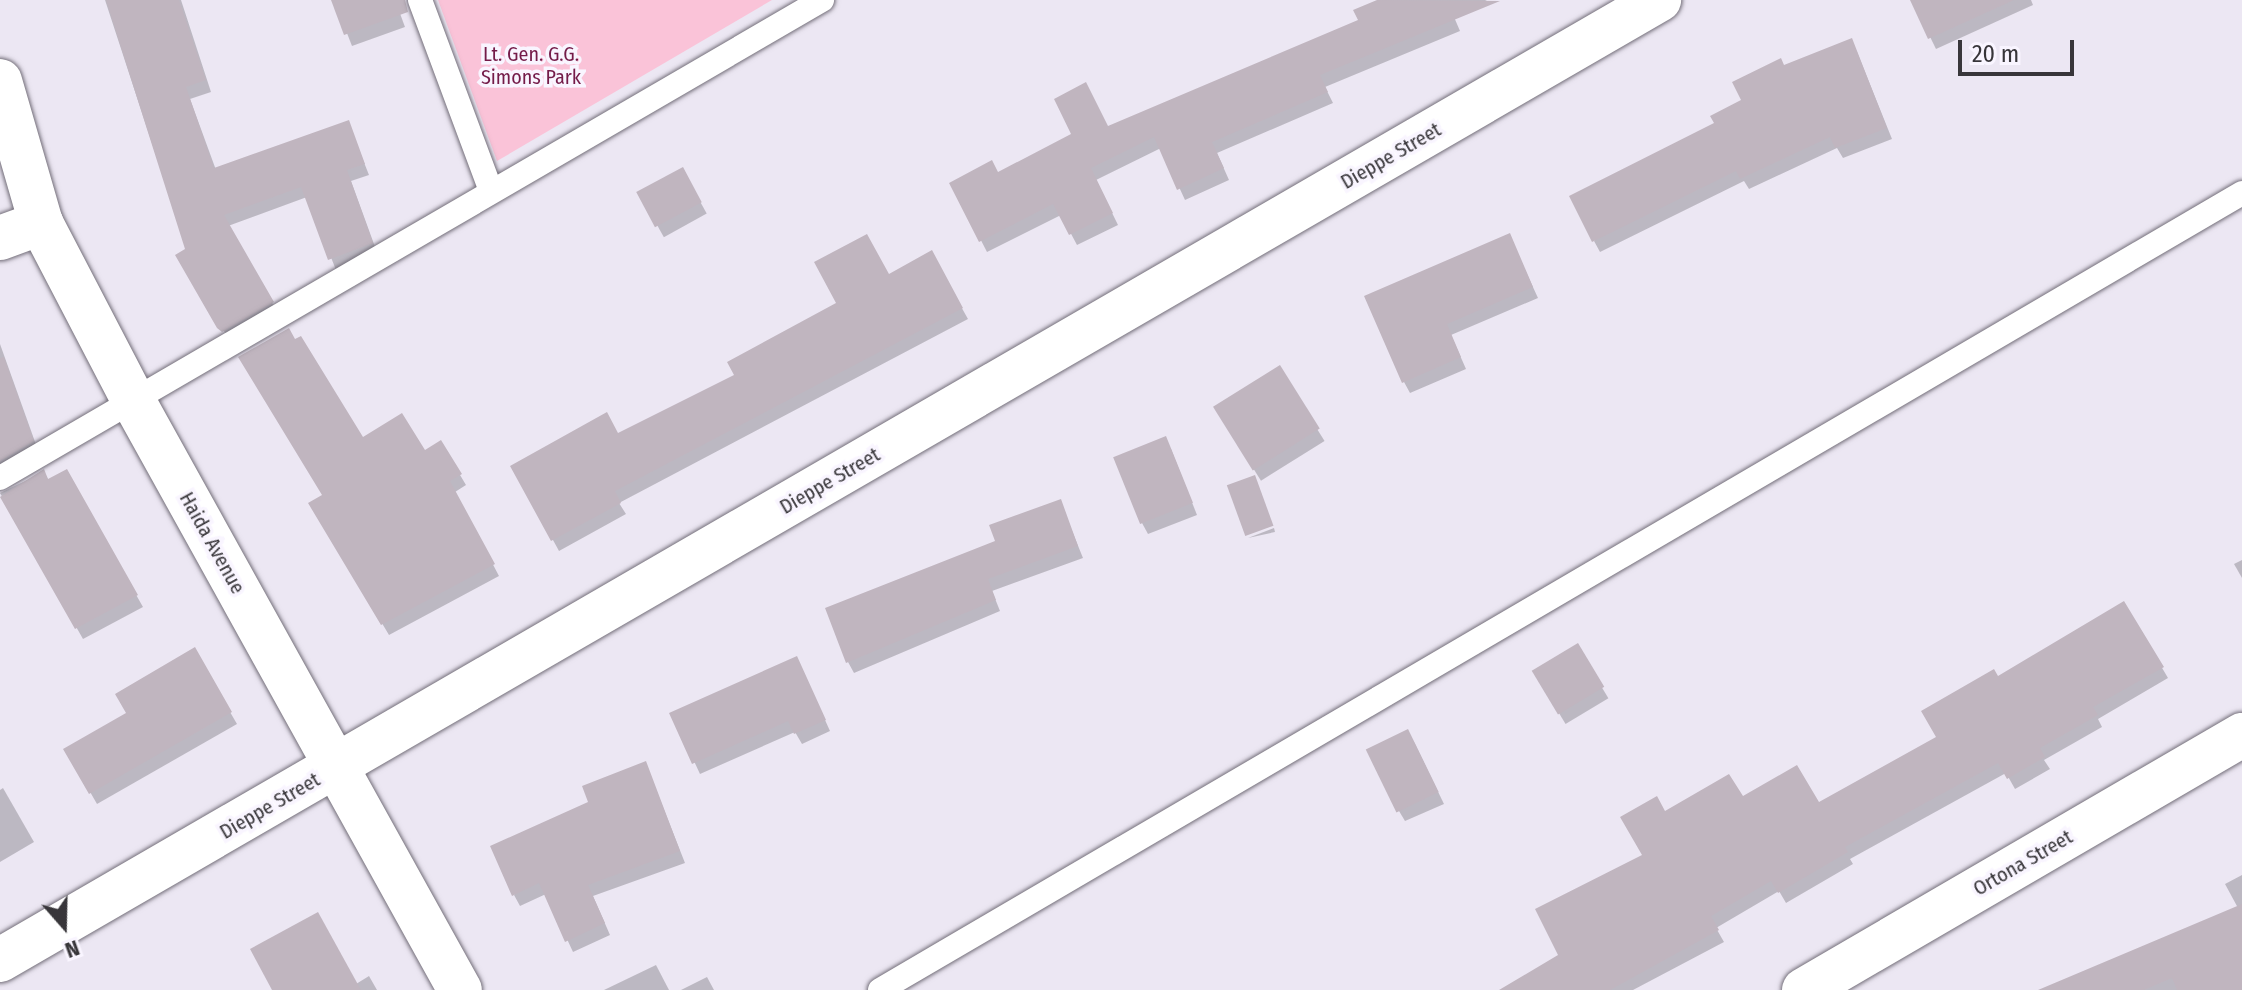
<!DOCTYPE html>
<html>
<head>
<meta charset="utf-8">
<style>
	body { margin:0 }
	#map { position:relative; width:2242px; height:990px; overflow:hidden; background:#ece7f3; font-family:"Fira Sans Condensed",sans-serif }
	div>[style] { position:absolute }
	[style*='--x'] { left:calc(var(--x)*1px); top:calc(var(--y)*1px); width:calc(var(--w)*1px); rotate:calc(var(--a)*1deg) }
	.green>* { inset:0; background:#fac3d8 }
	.shadow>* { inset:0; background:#0003; transform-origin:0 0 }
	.building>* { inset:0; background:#c0b5bf; transform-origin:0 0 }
	.roads { filter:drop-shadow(0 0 2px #736e79) drop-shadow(0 0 2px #736e79) }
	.lane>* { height:24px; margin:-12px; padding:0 12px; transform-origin:12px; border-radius:12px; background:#fff }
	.street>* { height:44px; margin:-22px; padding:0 22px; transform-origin:22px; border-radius:22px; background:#fff }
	span { translate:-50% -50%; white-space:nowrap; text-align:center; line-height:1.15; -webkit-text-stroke:7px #f9f5ff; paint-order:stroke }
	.park-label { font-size:20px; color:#741b49 }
	.street-label { font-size:20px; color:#38363a }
	.north { position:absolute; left:24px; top:886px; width:80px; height:80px; -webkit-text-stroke:6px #f9f5ff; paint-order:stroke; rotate:160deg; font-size:22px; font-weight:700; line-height:32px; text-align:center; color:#38363a }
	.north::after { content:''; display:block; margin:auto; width:28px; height:36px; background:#38363a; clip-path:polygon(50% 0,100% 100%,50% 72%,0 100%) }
	.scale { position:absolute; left:1958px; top:40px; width:116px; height:36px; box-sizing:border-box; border:4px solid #38363a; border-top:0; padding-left:10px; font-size:24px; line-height:28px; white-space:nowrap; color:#38363a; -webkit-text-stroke:6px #f9f5ff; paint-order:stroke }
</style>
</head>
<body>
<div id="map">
	<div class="green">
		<div style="clip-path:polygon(438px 0,772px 0,497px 161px)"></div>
	</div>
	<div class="shadow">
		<div style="clip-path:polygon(105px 0,181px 0,211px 92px,190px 99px,216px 170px,348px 122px,369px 175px,351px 181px,378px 255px,336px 270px,307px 197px,228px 226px,278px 313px,230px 341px,178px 255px,187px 250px)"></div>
		<div style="clip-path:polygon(334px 0,395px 0,405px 27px,352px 46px)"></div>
		<div style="clip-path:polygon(1382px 0,1487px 0,1454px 17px,1460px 31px,1325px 87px,1333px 103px,1217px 153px,1229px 180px,1185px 200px,1161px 148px,1096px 180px,1118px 225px,1077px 245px,1061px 215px,987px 252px,952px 184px,998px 174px,1360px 22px,1356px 11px)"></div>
		<div style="clip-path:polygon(1912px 0,2031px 0,2033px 5px,1936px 49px)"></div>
		<div style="clip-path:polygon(1857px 52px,1892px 139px,1843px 158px,1837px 148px,1749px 189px,1744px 181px,1600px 252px,1594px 241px,1784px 67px)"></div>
		<div style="left:682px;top:169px;width:51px;height:49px;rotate:61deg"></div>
		<div style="clip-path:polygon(1509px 235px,1538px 298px,1451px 335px,1466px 369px,1410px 393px,1404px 382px)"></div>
		<div style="clip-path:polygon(931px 253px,968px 319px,619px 503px,626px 514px,559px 551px,513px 467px,618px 435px,737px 376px,839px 303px)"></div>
		<div style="clip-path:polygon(0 344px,39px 453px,0 478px)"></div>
		<div style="left:1279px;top:368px;width:86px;height:75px;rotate:58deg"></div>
		<div style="clip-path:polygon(362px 440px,424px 453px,441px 443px,466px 485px,455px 492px,499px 576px,389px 635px,311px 504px,324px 496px)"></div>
		<div style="clip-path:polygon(1171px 449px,1197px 515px,1148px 534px,1142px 523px)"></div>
		<div style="clip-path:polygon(66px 471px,143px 607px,83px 639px,0 493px,44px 472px,49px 481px)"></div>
		<div style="clip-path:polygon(1060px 501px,1083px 558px,992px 591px,1000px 611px,854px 673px,848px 662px,998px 543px)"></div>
		<div style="clip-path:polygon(1274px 528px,1275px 532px,1248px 538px)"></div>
		<div style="clip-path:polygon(2242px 560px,2242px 578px,2234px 564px)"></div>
		<div style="clip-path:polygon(2124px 603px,2168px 678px,2098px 719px,2102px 727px,2044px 760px,2050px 769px,2015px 789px,2006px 773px,1850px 859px,1853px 864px,1786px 903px,1779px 891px,1716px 928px,1724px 942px,1633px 990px,1503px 990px,1561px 956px,1645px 856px,1665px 814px,1742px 799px,1818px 805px,1939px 738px,1998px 678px)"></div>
		<div style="left:1577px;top:646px;width:61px;height:50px;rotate:59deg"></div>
		<div style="clip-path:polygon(194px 650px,237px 724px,97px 804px,66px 750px,128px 714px)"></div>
		<div style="clip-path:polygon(802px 669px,830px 731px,802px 744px,795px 732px,700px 774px,672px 714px)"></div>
		<div style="clip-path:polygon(1414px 742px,1444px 804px,1405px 821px,1399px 811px)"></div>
		<div style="clip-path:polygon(646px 764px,685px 863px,593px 896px,610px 935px,573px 952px,546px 894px,520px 906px,514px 895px)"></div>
		<div style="clip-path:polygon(3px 788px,34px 842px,0 862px,0 790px)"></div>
		<div style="clip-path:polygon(2242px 875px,2242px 990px,2051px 990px,2238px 908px,2225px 884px)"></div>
		<div style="clip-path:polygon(656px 965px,669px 990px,604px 990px)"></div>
		<div style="clip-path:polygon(369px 976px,377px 990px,274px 990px,356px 984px)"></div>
		<div style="clip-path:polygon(707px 977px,714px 990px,681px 990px)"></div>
	</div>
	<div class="building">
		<div style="clip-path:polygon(106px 0,179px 0,206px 80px,186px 87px,214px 168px,349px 120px,365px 164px,347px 170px,373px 243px,328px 260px,301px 187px,224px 215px,274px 302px,222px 332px,217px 328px,175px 255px,185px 249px)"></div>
		<div style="clip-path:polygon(331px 0,405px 0,408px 12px,344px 35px)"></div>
		<div style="clip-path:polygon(1377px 0,1500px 1px,1320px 75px,1328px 92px,1212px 142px,1224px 168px,1177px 190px,1154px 137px,1091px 168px,1113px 213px,1069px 235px,1053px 204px,979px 242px,949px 183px,992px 160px,998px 172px,1071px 134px,1054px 99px,1086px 82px,1108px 126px,1358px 20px,1353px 10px)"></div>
		<div style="clip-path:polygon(1910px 0,2014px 0,1928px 39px)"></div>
		<div style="clip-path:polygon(1852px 38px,1887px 128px,1835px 148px,1830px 137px,1740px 179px,1736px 171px,1592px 242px,1569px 196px,1714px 123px,1710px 116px,1741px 100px,1732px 82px,1781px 58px,1784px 65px)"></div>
		<div style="left:683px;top:167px;width:40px;height:53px;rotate:62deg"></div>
		<div style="clip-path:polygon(1510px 233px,1533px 287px,1447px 324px,1461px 357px,1402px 383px,1364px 296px)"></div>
		<div style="clip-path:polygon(867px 234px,889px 274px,932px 250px,963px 308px,615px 491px,621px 503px,551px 541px,510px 466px,607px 412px,618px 433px,734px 375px,727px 362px,836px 303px,814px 262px)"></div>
		<div style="clip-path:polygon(289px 328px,295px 339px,301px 336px,363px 437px,402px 413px,425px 450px,441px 440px,462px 474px,450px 481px,495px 564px,381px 625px,308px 503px,322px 495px,238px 357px)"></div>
		<div style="clip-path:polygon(4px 357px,34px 441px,0 461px,0 358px)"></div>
		<div style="left:1280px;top:365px;width:75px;height:79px;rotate:58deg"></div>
		<div style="left:1166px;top:436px;width:72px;height:57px;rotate:68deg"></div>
		<div style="clip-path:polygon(44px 469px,48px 479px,67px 469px,138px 595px,75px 629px,0 497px)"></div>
		<div style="left:1255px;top:475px;width:54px;height:30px;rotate:70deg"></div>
		<div style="clip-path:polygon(1061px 499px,1078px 546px,988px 579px,996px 600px,846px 663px,825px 608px,995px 541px,989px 525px)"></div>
		<div style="clip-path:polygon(2124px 601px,2164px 667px,2093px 707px,2098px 715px,2040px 748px,2045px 757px,2007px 779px,1998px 763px,1845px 847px,1848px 852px,1778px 893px,1771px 881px,1711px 916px,1719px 930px,1610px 990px,1499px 990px,1558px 955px,1535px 909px,1642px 855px,1620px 817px,1657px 796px,1665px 811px,1729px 774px,1743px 796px,1797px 765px,1819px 802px,1936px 737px,1921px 711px,1994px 669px,1998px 676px)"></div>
		<div style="left:1578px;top:643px;width:51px;height:54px;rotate:59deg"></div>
		<div style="clip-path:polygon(195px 647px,232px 712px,89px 794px,63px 749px,126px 713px,115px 694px)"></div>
		<div style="clip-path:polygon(797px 656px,826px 720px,794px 734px,788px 721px,692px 764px,669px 713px)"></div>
		<div style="left:1408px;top:729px;width:70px;height:47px;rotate:64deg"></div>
		<div style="clip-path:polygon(646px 761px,680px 851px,588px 885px,605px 923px,565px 942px,539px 883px,512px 896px,490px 846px,588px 802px,582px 786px)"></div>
		<div style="clip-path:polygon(2242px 904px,2242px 990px,2177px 990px,2172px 978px,2144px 990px,2038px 990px)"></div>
		<div style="clip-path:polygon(318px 912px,361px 990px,272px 990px,250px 949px)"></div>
	</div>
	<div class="roads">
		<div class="lane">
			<div style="--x:420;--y:0;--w:204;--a:69.6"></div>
			<div style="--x:0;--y:478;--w:951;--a:-30.18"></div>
			<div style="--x:880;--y:990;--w:1578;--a:-30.33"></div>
		</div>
		<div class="street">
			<div style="--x:0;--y:81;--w:148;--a:73.9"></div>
			<div style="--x:41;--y:223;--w:202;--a:62.5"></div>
			<div style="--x:134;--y:402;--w:672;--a:61"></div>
			<div style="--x:0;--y:238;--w:44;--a:-20.1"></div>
			<div style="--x:0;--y:960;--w:1917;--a:-30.06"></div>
			<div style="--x:1804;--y:990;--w:507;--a:-30.21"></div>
		</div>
	</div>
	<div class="park-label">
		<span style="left:531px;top:66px">Lt. Gen. G.G.<br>Simons Park</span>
	</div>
	<div class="street-label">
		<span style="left:1391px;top:156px;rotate:-30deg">Dieppe Street</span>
		<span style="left:830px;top:481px;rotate:-30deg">Dieppe Street</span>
		<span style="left:212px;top:543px;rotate:61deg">Haida Avenue</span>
		<span style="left:270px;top:806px;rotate:-30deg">Dieppe Street</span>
		<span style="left:2023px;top:863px;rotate:-30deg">Ortona Street</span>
	</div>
	<div class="north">N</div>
	<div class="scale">20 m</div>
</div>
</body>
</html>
